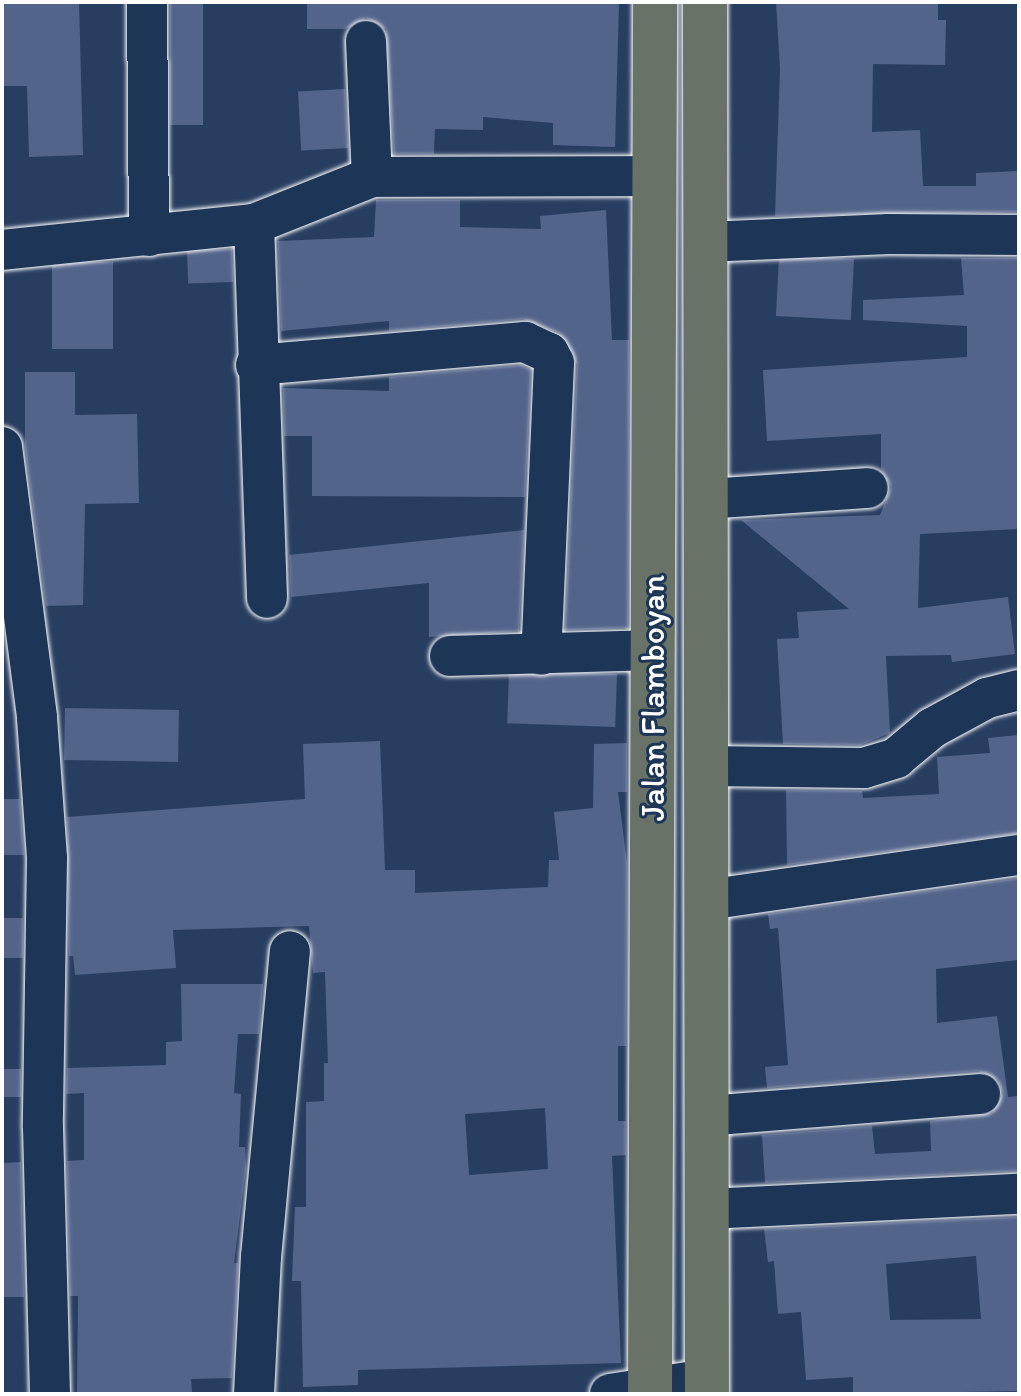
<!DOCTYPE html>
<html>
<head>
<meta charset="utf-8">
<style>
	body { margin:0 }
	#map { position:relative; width:1021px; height:1396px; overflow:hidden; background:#283e61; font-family:Itim,sans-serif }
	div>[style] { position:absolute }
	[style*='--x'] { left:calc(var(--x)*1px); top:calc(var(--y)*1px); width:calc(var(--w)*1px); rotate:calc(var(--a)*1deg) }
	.building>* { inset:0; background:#53648b; transform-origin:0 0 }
	.roads { filter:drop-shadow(0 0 2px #fff) drop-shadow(0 0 2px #fff) }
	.minor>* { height:40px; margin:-20px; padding:0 20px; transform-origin:20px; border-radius:20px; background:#1d3557 }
	.major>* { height:44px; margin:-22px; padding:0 22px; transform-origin:22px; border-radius:22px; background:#687266 }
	span { translate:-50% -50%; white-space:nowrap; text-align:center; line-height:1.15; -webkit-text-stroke:6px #1d3557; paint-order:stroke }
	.street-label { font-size:34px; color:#fff }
	.frame { position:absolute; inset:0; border:4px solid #fff; pointer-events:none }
</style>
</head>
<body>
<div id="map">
	<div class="building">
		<div style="clip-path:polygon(2px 2px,79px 2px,83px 155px,29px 157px,27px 86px,2px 86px)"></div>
		<div style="left:170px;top:2px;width:33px;height:123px"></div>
		<div style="clip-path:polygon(307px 2px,619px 2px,615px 147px,553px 145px,553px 123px,483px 117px,483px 130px,435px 129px,434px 154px,394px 154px,386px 29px,366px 18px,346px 29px,307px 29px)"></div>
		<div style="clip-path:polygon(776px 2px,938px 2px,938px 20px,946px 20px,945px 65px,873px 64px,872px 132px,920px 130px,923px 186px,976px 186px,976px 173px,1019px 171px,1019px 212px,775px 216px,780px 69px)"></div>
		<div style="left:345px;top:89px;width:59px;height:47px;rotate:87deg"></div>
		<div style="clip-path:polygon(460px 200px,460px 227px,541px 229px,540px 216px,606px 210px,612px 340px,629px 340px,628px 628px,565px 630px,577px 364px,559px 333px,523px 319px,389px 331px,389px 321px,281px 331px,278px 241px,374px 237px,376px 200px)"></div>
		<div style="left:232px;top:249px;width:33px;height:45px;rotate:88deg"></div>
		<div style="clip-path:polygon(961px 258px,1019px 258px,1019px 529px,920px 534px,918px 608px,1008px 597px,1015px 654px,952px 662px,951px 655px,886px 656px,890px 733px,860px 745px,783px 744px,777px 639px,799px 638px,797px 612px,849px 609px,741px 520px,880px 515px,891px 487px,881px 469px,881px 434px,767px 441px,763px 370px,967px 357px,967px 326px,863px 320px,863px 300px,964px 295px)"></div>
		<div style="left:854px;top:259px;width:61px;height:75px;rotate:93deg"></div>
		<div style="left:113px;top:262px;width:87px;height:61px;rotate:90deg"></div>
		<div style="clip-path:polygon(521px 365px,531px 370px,525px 497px,312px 496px,312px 436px,284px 436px,283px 388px,389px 391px,389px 377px)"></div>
		<div style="clip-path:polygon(25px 372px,75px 372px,75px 415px,137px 414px,139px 503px,85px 504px,83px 605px,46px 606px,25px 446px)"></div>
		<div style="clip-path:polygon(524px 530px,519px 631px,429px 637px,429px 583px,291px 597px,289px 555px)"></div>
		<div style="left:617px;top:674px;width:53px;height:108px;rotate:92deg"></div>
		<div style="left:65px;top:708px;width:114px;height:52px;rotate:1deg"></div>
		<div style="clip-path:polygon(1019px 735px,1019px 833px,787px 865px,786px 790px,862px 791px,863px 798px,939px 794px,937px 757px,990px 753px,988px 738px)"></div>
		<div style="clip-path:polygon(evenodd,380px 741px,385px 870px,415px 870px,415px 893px,548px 887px,549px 860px,559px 860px,554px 812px,593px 808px,594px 744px,627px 743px,627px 792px,618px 792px,627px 862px,626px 1046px,618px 1046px,618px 1121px,626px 1121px,626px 1155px,612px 1156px,621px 1363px,358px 1370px,358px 1385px,303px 1387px,301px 1281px,292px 1281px,295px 1207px,306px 1207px,306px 1102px,324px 1101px,324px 1063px,328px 1063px,325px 972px,313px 973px,309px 926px,173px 930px,176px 968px,75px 975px,73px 956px,69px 956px,67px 817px,305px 799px,303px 744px,380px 741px,545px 1108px,548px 1169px,469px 1175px,465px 1114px,545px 1108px)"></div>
		<div style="clip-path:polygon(2px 799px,20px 799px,24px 855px,2px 855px)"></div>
		<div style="clip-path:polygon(1019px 878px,1019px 960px,936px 969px,937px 1023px,997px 1016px,1008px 1097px,1019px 1096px,1019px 1171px,765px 1183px,762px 1135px,872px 1126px,875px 1154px,931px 1151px,930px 1121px,992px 1113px,1003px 1093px,998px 1080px,978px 1071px,767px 1088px,765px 1067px,788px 1065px,778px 928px,770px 929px,768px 914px)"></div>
		<div style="left:23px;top:918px;width:40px;height:21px;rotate:90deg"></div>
		<div style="clip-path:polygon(181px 984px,263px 984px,259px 1034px,238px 1034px,234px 1093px,241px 1094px,239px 1147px,245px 1147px,246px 1168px,234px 1263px,238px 1263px,232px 1378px,191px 1379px,192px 1394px,77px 1394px,78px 1296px,70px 1296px,67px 1161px,84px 1160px,84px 1093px,66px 1094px,67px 1068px,166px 1065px,166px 1042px,182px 1041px)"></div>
		<div style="left:2px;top:1069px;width:19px;height:28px"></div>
		<div style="clip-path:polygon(21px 1162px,24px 1297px,2px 1297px,2px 1163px)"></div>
		<div style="clip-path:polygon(evenodd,1019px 1217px,1019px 1391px,853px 1394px,853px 1377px,806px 1380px,801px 1312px,778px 1314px,774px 1261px,768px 1262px,764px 1229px,1019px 1217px,976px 1256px,981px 1319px,890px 1320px,886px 1264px,976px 1256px)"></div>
	</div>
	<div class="roads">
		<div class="minor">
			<div style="--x:147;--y:2;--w:234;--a:89.5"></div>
			<div style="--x:366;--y:41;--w:136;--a:87.5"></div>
			<div style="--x:254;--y:224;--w:374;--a:88"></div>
			<div style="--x:706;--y:242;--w:183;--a:-2.5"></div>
			<div style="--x:889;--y:234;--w:130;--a:0.4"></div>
			<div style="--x:2;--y:250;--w:253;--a:-5.9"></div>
			<div style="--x:254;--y:224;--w:127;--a:-21.7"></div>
			<div style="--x:372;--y:177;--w:283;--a:-0.2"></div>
			<div style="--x:256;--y:365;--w:270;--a:-4.9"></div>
			<div style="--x:525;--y:342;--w:26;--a:25"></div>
			<div style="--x:549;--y:353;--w:11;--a:63"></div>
			<div style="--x:554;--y:363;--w:292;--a:92.5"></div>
			<div style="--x:2;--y:447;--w:273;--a:82.6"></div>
			<div style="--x:37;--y:718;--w:140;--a:85.9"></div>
			<div style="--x:47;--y:858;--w:269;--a:90.9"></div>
			<div style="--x:43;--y:1127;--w:267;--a:88.5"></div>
			<div style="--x:706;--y:499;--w:162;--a:-3.9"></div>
			<div style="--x:450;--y:656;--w:203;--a:-1.7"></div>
			<div style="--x:706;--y:766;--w:158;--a:0.7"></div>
			<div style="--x:864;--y:768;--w:34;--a:-17"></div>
			<div style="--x:896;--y:758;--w:47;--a:-39.8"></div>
			<div style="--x:932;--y:728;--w:63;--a:-28.6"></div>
			<div style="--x:987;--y:698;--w:33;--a:-14"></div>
			<div style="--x:706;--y:900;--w:316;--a:-8.2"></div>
			<div style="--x:706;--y:1116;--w:275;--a:-4.6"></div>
			<div style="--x:707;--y:1209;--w:312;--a:-2.8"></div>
			<div style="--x:254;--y:1394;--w:137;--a:-87.1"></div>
			<div style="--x:261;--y:1257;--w:307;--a:-84.6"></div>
			<div style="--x:610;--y:1394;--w:98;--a:-8.8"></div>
		</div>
		<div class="major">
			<div style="--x:705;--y:2;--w:1392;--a:89.92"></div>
			<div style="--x:650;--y:1394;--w:1392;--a:-89.79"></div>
		</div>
	</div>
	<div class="street-label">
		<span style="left:653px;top:698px;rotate:-90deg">Jalan Flamboyan</span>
	</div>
	<div class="frame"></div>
</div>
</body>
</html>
